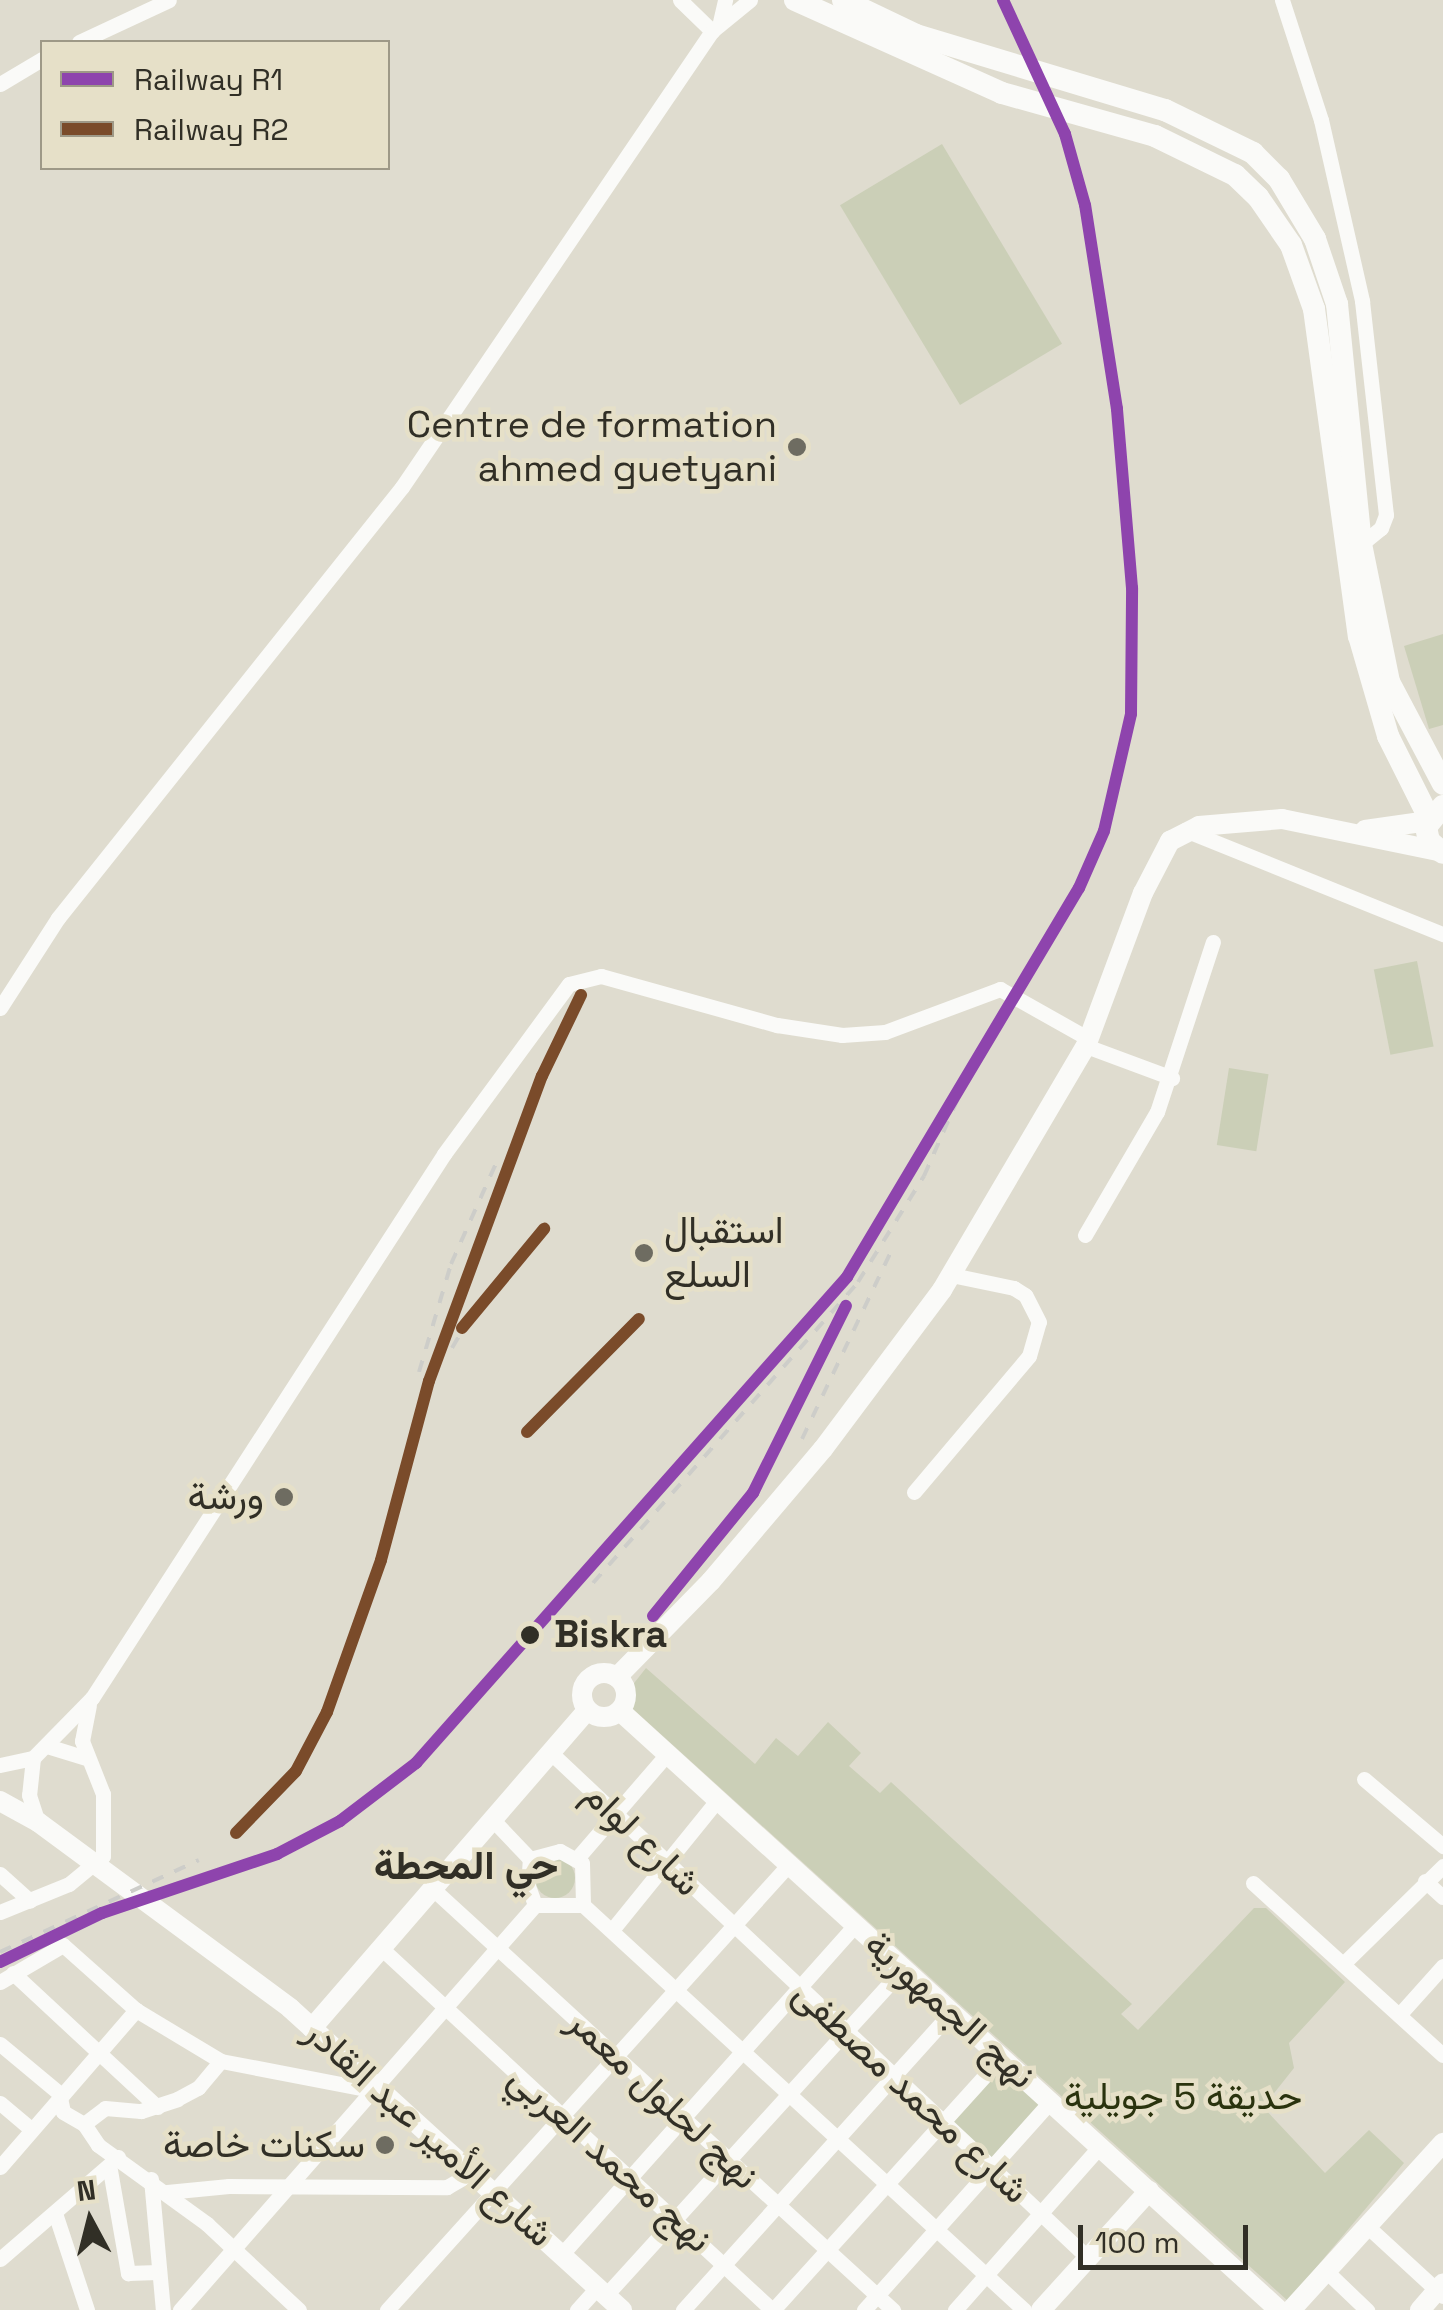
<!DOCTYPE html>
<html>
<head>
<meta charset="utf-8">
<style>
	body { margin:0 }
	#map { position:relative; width:1443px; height:2310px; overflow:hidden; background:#dfdccf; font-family:"Space Grotesk",Vazirmatn,sans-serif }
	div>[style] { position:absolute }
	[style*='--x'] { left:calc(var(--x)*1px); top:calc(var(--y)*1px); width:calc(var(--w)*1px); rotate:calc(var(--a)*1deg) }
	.green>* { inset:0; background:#cbcfb7; transform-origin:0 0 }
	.round { border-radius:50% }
	.minor>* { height:15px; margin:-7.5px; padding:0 7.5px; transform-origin:7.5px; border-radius:7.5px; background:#fafaf8 }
	.major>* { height:20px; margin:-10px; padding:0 10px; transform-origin:10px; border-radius:10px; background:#fafaf8 }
	.major>.ring { margin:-10px; padding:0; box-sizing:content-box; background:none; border:20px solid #fafaf8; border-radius:50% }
	.highway>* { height:22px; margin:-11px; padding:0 11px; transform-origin:11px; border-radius:11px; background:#fafaf8 }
	.rail>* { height:4px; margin-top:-2px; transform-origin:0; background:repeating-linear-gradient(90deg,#cdcdc9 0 12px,transparent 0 24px) }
	.rail-1>* { height:12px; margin:-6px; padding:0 6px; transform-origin:6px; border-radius:6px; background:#8e44ad }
	.rail-2>* { height:12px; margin:-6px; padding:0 6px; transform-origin:6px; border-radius:6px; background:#7a4b2a }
	.dots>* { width:28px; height:28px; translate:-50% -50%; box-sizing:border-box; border:5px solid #e6e0c8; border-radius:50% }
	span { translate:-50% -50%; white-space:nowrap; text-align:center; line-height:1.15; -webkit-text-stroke:9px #e6e0c8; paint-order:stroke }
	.poi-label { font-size:38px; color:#312f26 }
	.right { translate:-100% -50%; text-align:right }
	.left { translate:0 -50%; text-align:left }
	.stop-label { font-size:38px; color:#312f26; font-weight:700 }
	.street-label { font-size:38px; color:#312f26 }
	.park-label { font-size:38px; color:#2a330e }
	.neighbourhood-label { font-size:40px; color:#312f26; font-weight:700 }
	.legend { position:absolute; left:40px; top:40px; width:350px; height:130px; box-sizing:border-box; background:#e6e0c8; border:2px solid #9e9987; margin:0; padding:12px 18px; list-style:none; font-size:30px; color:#312f26 }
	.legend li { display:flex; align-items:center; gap:20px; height:50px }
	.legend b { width:50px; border:2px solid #9e9987 }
	.north { position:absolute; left:40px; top:2170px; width:100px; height:100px; -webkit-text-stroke:8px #e6e0c8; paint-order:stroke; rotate:353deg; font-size:28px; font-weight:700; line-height:40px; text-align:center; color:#312f26 }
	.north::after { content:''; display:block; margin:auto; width:35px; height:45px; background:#312f26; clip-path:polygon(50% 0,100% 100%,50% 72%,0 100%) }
	.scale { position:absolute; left:1078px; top:2225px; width:170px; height:45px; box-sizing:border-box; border:5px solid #312f26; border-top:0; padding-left:12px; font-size:30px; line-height:35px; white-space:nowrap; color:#312f26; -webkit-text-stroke:8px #e6e0c8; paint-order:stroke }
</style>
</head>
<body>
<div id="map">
	<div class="green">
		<div style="left:942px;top:144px;width:233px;height:119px;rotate:59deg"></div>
		<div style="clip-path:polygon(1443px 634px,1443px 725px,1429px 729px,1404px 646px)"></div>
		<div style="left:1417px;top:961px;width:87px;height:44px;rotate:79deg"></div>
		<div style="left:1229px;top:1068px;width:40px;height:78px;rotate:9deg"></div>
		<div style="clip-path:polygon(646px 1668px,755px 1764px,776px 1738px,798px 1756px,828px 1722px,861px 1753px,849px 1766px,880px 1793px,891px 1782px,1132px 2004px,1121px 2014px,1138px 2030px,1254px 1908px,1266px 1908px,1345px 1982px,1289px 2043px,1294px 2068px,1263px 2107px,1325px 2173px,1369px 2130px,1404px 2163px,1288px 2301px,633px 1709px,631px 1687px)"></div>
		<div class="round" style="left:535px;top:1858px;width:40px;height:40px"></div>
		<div style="left:1002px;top:2065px;width:56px;height:75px;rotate:43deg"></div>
	</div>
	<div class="minor">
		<div style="--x:680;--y:0;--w:45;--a:44.1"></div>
		<div style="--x:1282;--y:0;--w:126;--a:72"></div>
		<div style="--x:1321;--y:120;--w:186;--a:77.2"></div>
		<div style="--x:1362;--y:301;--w:215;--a:83.6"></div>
		<div style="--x:1386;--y:515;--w:14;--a:111"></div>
		<div style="--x:1381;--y:528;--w:26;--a:141"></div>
		<div style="--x:720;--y:22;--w:23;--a:-77"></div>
		<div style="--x:79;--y:42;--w:99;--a:-25"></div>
		<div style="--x:0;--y:84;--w:49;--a:-30.8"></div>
		<div style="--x:1185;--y:830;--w:278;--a:22"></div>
		<div style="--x:0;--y:1008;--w:107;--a:-57.2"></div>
		<div style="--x:58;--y:918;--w:551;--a:-51.41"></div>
		<div style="--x:402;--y:487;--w:551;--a:-55.79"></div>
		<div style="--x:712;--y:31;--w:49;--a:-39.2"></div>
		<div style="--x:1086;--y:1046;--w:92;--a:20.4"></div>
		<div style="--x:1085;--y:1235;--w:143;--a:-59.7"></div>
		<div style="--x:1157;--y:1112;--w:179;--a:-71.8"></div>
		<div style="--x:914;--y:1492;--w:178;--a:-49.8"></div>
		<div style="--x:1029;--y:1356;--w:35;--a:-74"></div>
		<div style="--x:1039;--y:1322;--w:30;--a:-117"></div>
		<div style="--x:1025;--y:1295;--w:13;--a:-148"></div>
		<div style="--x:1014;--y:1288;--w:63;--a:-168.2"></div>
		<div style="--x:47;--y:1746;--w:41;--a:17.1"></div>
		<div style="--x:550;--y:1752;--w:739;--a:43.24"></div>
		<div style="--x:33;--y:1758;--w:37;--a:96"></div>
		<div style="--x:29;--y:1795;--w:28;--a:72"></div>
		<div style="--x:0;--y:1765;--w:34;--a:-12"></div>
		<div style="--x:33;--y:1758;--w:84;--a:-45.5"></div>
		<div style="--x:92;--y:1698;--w:648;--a:-57.09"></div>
		<div style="--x:444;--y:1154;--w:211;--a:-53.7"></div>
		<div style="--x:569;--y:984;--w:33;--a:-14"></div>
		<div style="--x:601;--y:976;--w:183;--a:15.6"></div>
		<div style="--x:777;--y:1025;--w:66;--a:8.7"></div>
		<div style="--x:842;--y:1035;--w:43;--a:-4"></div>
		<div style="--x:885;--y:1032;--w:123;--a:-20.5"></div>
		<div style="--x:1000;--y:989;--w:102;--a:29.3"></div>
		<div style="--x:1364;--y:1779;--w:104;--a:40.3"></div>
		<div style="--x:493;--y:1820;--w:54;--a:46.5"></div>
		<div style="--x:560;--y:1851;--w:25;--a:29"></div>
		<div style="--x:582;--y:1863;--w:42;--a:88.6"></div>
		<div style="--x:583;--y:1905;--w:48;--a:180"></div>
		<div style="--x:535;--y:1905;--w:20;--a:-110"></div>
		<div style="--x:528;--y:1886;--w:27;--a:-86"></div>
		<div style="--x:530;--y:1859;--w:31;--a:-15"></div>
		<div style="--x:579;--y:1856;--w:135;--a:-49.2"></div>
		<div style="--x:0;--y:1874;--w:40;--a:42"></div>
		<div style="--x:1425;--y:1881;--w:24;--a:42"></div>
		<div style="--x:1253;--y:1883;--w:256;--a:42.2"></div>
		<div style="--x:433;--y:1889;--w:624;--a:42.47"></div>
		<div style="--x:583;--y:1905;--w:599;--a:42.56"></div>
		<div style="--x:0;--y:1912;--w:74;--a:-22.1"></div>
		<div style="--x:69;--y:1884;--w:44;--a:-39.5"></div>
		<div style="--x:103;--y:1856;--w:62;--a:-90"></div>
		<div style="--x:103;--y:1794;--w:57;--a:-111.6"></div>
		<div style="--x:82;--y:1741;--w:36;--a:-79"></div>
		<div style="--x:612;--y:1930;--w:169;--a:-51"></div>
		<div style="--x:381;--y:1948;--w:533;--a:42.79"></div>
		<div style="--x:1343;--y:1964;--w:140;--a:-44.4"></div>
		<div style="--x:13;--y:1973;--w:197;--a:42.9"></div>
		<div style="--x:0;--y:1982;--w:73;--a:-30.4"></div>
		<div style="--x:63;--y:1945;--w:98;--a:41.7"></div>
		<div style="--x:136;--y:2010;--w:99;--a:31"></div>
		<div style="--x:221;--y:2061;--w:159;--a:10.9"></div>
		<div style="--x:1399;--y:2015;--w:66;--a:-48.1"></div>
		<div style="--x:0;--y:2044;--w:77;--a:39.7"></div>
		<div style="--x:59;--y:2093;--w:19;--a:78"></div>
		<div style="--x:63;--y:2112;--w:24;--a:30"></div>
		<div style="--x:0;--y:2103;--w:38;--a:40"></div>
		<div style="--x:84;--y:2124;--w:25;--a:56"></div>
		<div style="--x:98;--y:2145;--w:135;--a:35.9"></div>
		<div style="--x:207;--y:2224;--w:126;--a:43.1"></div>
		<div style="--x:84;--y:2124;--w:26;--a:-37"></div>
		<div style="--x:105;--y:2108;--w:36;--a:5"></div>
		<div style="--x:141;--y:2111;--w:38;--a:-18"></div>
		<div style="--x:177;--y:2099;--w:24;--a:-28"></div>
		<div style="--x:198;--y:2088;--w:35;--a:-50"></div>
		<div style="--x:0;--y:2167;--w:208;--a:-49.1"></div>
		<div style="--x:110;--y:2170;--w:105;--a:80.1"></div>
		<div style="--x:128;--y:2273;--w:30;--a:-2"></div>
		<div style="--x:151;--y:2179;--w:132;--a:84.8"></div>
		<div style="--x:167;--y:2192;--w:62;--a:-5.5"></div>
		<div style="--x:229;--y:2186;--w:218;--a:0.3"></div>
		<div style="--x:447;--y:2187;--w:32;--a:-30"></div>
		<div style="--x:55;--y:2213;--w:102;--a:71.7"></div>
		<div style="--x:1368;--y:2227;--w:102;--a:42.6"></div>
		<div style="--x:562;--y:2254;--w:442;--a:-48.3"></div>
		<div style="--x:0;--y:2259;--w:156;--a:-40.8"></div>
		<div style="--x:1326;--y:2271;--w:57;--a:43.6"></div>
		<div style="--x:606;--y:2295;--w:443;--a:-47.7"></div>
		<div style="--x:180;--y:2310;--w:539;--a:-48.76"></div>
		<div style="--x:387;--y:2310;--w:602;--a:-47.96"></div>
		<div style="--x:577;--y:2310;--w:30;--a:-48"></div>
		<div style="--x:683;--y:2310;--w:402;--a:-48"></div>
		<div style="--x:773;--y:2310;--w:341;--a:-47.9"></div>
		<div style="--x:864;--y:2310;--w:280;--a:-48.2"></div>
		<div style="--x:955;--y:2310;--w:219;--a:-48.5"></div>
	</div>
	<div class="major">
		<div style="--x:1365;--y:830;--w:64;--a:-8.1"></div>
		<div class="ring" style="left:582px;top:1673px;width:24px;height:24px"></div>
		<div style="--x:617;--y:1677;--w:134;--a:-45.6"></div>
		<div style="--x:711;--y:1581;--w:173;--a:-49.7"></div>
		<div style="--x:823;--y:1449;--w:199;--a:-53.2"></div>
		<div style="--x:942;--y:1290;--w:283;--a:-59.5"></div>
		<div style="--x:1086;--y:1046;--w:163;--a:-69.6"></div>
		<div style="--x:1143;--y:893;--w:59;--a:-62.6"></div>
		<div style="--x:1170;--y:841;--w:33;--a:-27"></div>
		<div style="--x:1199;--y:826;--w:83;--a:-4.8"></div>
		<div style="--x:1282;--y:819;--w:159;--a:11.6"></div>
		<div style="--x:620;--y:1711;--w:891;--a:42.27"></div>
		<div style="--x:0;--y:1801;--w:43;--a:28.9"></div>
		<div style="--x:38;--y:1822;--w:313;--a:36.4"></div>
		<div style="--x:290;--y:2008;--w:449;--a:42.3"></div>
		<div style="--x:312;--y:2028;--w:420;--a:-49.1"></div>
		<div style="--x:1041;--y:2310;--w:161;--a:-47.8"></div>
		<div style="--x:1291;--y:2310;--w:226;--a:-47.7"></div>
		<div style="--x:1420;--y:2310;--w:35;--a:-49"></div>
	</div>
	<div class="highway">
		<div style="--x:795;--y:0;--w:227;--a:24.2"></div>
		<div style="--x:1002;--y:93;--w:159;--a:15.7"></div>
		<div style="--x:1155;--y:136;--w:89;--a:26"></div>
		<div style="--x:1235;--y:175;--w:32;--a:44"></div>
		<div style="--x:1258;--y:197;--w:58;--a:55.5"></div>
		<div style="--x:1291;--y:245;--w:68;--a:70.2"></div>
		<div style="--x:1314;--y:309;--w:330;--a:82.2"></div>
		<div style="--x:1359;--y:636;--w:104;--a:73.8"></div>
		<div style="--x:1388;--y:736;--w:92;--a:63.4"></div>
		<div style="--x:843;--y:0;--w:81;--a:25.6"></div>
		<div style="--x:916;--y:35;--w:260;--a:16.8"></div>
		<div style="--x:1165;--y:110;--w:98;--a:26"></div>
		<div style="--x:1253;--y:153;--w:37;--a:45"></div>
		<div style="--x:1279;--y:179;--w:70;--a:59"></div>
		<div style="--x:1315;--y:239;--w:69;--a:71.3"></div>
		<div style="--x:1337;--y:304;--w:241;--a:84.3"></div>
		<div style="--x:1361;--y:544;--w:141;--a:78.5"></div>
		<div style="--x:1389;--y:682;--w:115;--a:62.1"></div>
		<div style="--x:1443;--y:806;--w:27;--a:129"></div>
		<div style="--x:1426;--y:827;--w:14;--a:78"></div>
		<div style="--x:1429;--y:841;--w:18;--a:41"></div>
	</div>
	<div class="rail">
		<div style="--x:452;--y:1348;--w:45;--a:-59.5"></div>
		<div style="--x:475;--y:1309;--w:106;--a:-49.2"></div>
		<div style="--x:419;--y:1372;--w:113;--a:-73.5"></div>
		<div style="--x:451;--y:1264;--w:113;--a:-65.9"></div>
		<div style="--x:527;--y:1432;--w:159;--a:-45.3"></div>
		<div style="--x:802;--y:1439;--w:215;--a:-64.6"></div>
		<div style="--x:593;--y:1583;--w:401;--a:-48.6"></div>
		<div style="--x:858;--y:1282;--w:125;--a:-58.1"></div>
		<div style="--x:924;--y:1176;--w:90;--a:-66.3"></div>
		<div style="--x:653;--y:1616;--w:159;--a:-50.9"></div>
		<div style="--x:753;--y:1493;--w:206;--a:-63.4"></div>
		<div style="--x:236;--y:1833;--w:86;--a:-45.9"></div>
		<div style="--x:296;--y:1771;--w:67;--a:-62.3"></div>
		<div style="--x:327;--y:1712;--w:161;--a:-70.4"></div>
		<div style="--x:381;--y:1560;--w:185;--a:-75"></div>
		<div style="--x:429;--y:1381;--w:325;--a:-69.7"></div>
		<div style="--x:542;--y:1076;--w:90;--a:-64.3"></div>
		<div style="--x:0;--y:1952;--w:219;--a:-24.8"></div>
	</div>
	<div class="rail-1">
		<div style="--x:653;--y:1616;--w:159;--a:-50.9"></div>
		<div style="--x:753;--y:1493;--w:209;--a:-63.6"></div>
		<div style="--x:0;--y:1962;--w:113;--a:-25.7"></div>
		<div style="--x:102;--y:1913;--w:185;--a:-18.6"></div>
		<div style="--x:277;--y:1854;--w:71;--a:-27.6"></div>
		<div style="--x:340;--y:1821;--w:96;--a:-37.3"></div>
		<div style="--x:416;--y:1763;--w:650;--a:-48.43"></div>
		<div style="--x:847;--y:1277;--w:453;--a:-59.2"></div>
		<div style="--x:1079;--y:888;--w:62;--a:-66.3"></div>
		<div style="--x:1104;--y:831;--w:120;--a:-77"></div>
		<div style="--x:1131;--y:714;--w:126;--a:-89.5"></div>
		<div style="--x:1132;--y:588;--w:180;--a:-94.8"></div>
		<div style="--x:1117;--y:409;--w:206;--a:-98.9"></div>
		<div style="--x:1085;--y:205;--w:74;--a:-105.7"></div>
		<div style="--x:1065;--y:134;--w:148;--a:-114.8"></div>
	</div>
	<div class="rail-2">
		<div style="--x:462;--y:1328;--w:129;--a:-50.4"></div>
		<div style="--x:527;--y:1432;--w:159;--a:-45.3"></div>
		<div style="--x:236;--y:1833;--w:86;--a:-45.9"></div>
		<div style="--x:296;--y:1771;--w:67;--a:-62.3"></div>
		<div style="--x:327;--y:1712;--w:161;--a:-70.4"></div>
		<div style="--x:381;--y:1560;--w:185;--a:-75"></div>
		<div style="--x:429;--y:1381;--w:325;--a:-69.7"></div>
		<div style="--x:542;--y:1076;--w:90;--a:-64.3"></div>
	</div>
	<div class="dots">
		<div style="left:797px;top:447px;background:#6e6c61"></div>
		<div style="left:644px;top:1253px;background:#6e6c61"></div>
		<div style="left:284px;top:1497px;background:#6e6c61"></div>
		<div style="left:530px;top:1635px;background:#312f26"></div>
		<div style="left:385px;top:2145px;background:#6e6c61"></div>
	</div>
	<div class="poi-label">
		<span class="right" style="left:777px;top:447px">Centre de formation<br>ahmed guetyani</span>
		<span class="left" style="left:664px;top:1253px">استقبال<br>السلع</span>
		<span class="right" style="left:264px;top:1497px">ورشة</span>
		<span class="right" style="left:365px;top:2145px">سكنات خاصة</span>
	</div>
	<div class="stop-label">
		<span class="left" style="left:554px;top:1635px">Biskra</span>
	</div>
	<div class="street-label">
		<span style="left:642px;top:1839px;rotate:44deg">شارع لوام</span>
		<span style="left:950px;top:2010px;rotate:42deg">نهج الجمهورية</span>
		<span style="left:911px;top:2092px;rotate:43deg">شارع محمد مصطفى</span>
		<span style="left:663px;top:2099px;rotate:43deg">نهج لحلول معمر</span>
		<span style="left:429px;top:2133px;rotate:42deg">شارع الأمير عبد القادر</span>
		<span style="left:610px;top:2159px;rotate:42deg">نهج محمد العربي</span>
	</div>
	<div class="park-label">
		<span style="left:1183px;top:2097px">حديقة 5 جويلية</span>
	</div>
	<div class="neighbourhood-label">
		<span style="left:466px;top:1866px">حي المحطة</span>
	</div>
	<ul class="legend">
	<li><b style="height:12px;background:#8e44ad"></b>Railway R1</li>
	<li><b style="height:12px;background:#7a4b2a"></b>Railway R2</li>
	</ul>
	<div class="north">N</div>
	<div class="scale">100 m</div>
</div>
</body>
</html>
